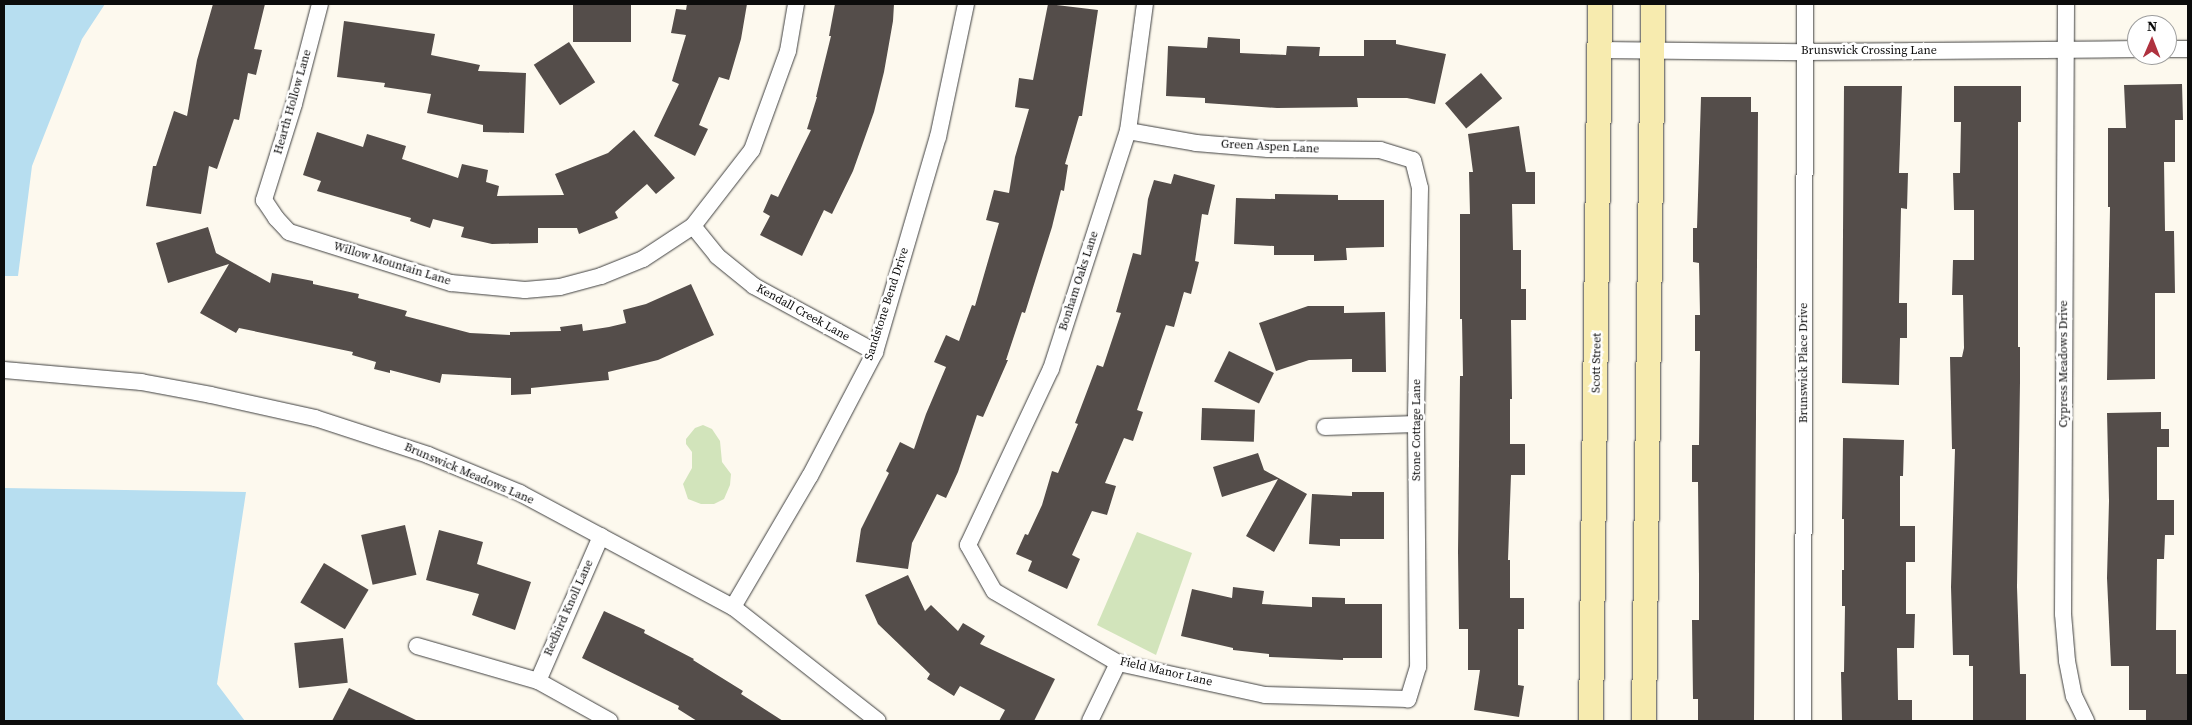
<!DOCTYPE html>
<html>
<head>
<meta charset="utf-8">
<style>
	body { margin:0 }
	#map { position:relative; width:2192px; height:725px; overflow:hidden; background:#fdf9ee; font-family:"Source Serif 4",serif }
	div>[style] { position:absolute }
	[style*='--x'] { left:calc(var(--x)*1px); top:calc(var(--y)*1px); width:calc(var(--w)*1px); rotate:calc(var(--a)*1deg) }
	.green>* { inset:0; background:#d2e4bb }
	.water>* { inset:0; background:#b7def0 }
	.building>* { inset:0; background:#544d4a; transform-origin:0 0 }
	.roads { filter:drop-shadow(0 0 1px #3f3f3f) drop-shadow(0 0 1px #3f3f3f) }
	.street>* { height:16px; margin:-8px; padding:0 8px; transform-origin:8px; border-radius:8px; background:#fff }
	.secondary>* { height:24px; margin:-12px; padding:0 12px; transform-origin:12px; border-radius:12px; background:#f7ebaf }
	span { translate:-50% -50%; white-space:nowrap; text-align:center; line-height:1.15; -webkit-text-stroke:5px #fff; paint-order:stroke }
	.street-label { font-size:12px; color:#0c0c0c }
	.frame { position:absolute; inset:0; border:5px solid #0c0c0c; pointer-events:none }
	.north { position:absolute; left:2127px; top:15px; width:50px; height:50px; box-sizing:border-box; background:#fff; border:1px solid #9e9e9e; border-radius:50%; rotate:1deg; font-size:14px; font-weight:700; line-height:20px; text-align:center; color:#0c0c0c }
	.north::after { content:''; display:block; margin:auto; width:18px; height:22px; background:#af323f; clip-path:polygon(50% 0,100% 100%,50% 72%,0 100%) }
</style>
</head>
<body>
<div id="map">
	<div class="green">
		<div style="clip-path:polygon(703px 425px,712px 429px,720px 441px,722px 462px,731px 474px,730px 485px,724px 499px,714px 504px,701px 504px,688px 499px,683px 484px,692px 468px,692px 452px,686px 444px,686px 439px,695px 428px)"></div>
		<div style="clip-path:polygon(1137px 532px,1192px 553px,1156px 655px,1097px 625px)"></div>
	</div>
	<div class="water">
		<div style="clip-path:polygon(4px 4px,105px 4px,82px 39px,32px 166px,18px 276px,4px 276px)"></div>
		<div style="clip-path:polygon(4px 488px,246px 492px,217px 684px,245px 721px,4px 721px)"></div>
	</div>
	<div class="building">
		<div style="clip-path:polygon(213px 4px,265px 4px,254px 49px,262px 50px,256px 75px,248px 73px,239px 120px,234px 119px,217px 169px,209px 166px,201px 214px,146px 206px,153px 166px,156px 166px,174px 111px,187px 116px,197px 60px)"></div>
		<div style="left:573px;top:4px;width:58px;height:38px"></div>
		<div style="clip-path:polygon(687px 4px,747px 4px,741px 39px,729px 80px,719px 77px,699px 125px,708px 129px,695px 156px,654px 136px,679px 84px,672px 81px,686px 35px,671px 33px,676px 9px,686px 10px)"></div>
		<div style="clip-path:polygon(835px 4px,894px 4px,893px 21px,884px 72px,874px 112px,853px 171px,832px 214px,824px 210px,802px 256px,760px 235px,770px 216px,763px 212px,771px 194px,778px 197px,811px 130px,807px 129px,817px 97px,816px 97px,831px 36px,829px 36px)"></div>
		<div style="clip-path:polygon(1048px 4px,1098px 10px,1082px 116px,1079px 116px,1065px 164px,1068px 165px,1064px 191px,1061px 190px,1052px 227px,1025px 313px,1022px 312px,1006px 360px,1008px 360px,983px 417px,977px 415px,958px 472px,946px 498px,937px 494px,912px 543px,908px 569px,856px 562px,861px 529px,889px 473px,886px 471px,900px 442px,914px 449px,926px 414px,946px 367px,934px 362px,946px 335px,959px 341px,972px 305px,975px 306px,999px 223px,986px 220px,994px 190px,1009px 193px,1015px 157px,1029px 109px,1015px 107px,1019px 78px,1033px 80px)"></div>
		<div style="clip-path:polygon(344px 21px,435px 34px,431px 55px,480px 65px,478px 71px,526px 73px,524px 133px,483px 132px,483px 125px,427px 113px,431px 94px,384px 87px,385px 83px,337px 77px)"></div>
		<div style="clip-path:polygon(1208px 37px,1240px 39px,1240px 53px,1286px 55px,1287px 46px,1320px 47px,1319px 56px,1364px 56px,1364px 40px,1396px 40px,1396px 44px,1446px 54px,1435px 104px,1407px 98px,1357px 98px,1358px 107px,1277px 108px,1205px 103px,1205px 98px,1166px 96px,1168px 46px,1207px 48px)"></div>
		<div style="left:569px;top:42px;width:48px;height:42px;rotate:57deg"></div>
		<div style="left:1481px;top:73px;width:33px;height:47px;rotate:50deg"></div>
		<div style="clip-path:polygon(2182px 84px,2183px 120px,2175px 120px,2175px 162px,2164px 162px,2165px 231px,2174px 231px,2175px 293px,2155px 293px,2155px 379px,2107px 380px,2110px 207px,2108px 207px,2108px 128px,2126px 128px,2124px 85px)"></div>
		<div style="clip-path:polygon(1844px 86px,1902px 86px,1899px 173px,1908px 173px,1907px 209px,1901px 208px,1899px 303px,1907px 303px,1907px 338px,1900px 338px,1899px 385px,1842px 383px)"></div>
		<div style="clip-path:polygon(1954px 86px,2021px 86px,2021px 122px,2018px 122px,2018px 347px,2020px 347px,2020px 382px,2017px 587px,2020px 674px,2026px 674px,2026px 721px,1973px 721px,1973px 666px,1969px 666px,1969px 655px,1953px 655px,1951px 587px,1955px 449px,1952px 449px,1950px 357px,1962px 357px,1964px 348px,1963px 295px,1952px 295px,1953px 260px,1974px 260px,1974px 210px,1954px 210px,1953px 173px,1960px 173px,1961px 122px,1954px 122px)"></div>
		<div style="clip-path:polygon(1701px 97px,1751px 97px,1751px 112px,1758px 112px,1754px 721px,1698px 721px,1698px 699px,1693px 699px,1692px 620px,1699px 620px,1699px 576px,1698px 482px,1692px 482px,1692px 445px,1699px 445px,1700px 351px,1695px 351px,1695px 315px,1700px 315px,1699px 263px,1693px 262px,1693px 228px,1697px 228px)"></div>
		<div style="clip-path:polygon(1519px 126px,1526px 172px,1535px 172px,1535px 204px,1512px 204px,1513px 250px,1521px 250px,1521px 289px,1526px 289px,1526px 320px,1511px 320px,1512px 399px,1510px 399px,1510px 444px,1525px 444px,1525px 475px,1511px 475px,1508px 560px,1510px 560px,1510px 598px,1524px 598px,1524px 629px,1518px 629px,1518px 685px,1524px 686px,1519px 717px,1474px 710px,1480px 670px,1468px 670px,1468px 629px,1459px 629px,1458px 552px,1460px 376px,1463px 376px,1462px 319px,1460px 319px,1460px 214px,1470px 214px,1469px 172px,1473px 172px,1468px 134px)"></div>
		<div style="clip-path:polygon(634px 130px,675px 178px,656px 194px,647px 184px,615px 212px,618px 218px,579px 234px,577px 228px,538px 228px,538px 243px,492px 244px,461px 237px,464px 227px,433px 219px,430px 228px,410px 221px,411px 218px,317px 191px,321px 181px,303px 175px,317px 132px,363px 147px,367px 134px,406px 146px,402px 159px,458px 178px,462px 164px,488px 170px,486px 182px,499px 186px,497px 196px,564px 195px,555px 174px,608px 153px)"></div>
		<div style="clip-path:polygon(1174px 174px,1215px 185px,1208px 215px,1202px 214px,1195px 261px,1199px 262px,1191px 294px,1184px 292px,1174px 327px,1166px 325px,1137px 410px,1143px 412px,1133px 441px,1124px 438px,1105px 483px,1116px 486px,1107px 515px,1092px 511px,1072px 555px,1080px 559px,1067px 589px,1028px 571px,1032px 561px,1016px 554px,1025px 534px,1028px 535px,1042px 505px,1052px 471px,1058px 473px,1078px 424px,1075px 423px,1097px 365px,1103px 367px,1121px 313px,1116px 312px,1133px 253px,1141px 255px,1148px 199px,1154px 180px,1171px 184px)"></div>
		<div style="clip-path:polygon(1275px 194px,1338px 195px,1338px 200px,1384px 200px,1384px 247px,1346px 248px,1347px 260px,1314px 261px,1314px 255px,1274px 255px,1274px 246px,1234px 244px,1236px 198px,1275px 199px)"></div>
		<div style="clip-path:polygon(208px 227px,216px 253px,270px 283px,272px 273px,313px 281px,313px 284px,359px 294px,358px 298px,407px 311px,405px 316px,470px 333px,510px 335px,510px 332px,561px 331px,560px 327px,582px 324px,583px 331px,609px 327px,626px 323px,623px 310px,646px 304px,691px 284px,714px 335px,658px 360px,608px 372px,609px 380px,531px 388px,531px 394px,511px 395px,511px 378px,442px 374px,440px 383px,390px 370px,390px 373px,374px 369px,376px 362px,352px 355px,353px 352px,239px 328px,236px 333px,200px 313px,229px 264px,168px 283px,156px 243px)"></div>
		<div style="clip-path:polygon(1308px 306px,1344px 306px,1344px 313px,1385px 312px,1386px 372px,1352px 372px,1352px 359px,1309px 360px,1276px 371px,1259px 323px)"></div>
		<div style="left:1229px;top:351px;width:50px;height:34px;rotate:26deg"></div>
		<div style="left:1202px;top:408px;width:53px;height:32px;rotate:2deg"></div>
		<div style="clip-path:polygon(2161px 412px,2161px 429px,2169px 429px,2169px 447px,2157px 447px,2157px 500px,2174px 500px,2174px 535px,2165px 535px,2164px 559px,2157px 559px,2156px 630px,2176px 630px,2176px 674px,2188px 674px,2188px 721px,2146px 721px,2146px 710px,2129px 710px,2129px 666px,2111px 666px,2107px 578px,2109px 501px,2107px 413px)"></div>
		<div style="clip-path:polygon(1843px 438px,1904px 440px,1903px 476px,1900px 476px,1900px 526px,1915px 526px,1915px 562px,1906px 562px,1906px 614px,1915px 614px,1914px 648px,1897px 648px,1898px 700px,1912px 700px,1912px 721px,1842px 721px,1841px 672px,1844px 672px,1845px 606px,1842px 606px,1842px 570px,1844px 570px,1844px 519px,1842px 519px)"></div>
		<div style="clip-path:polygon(1258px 453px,1264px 470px,1307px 494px,1274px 552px,1246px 536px,1278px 479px,1222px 497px,1213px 467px)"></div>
		<div style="clip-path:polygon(1352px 492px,1384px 492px,1384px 539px,1340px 539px,1340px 546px,1309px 544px,1312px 494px,1352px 496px)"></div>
		<div style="left:405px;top:525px;width:51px;height:45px;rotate:77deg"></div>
		<div style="clip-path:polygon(439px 530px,483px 542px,477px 564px,531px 582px,515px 630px,472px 615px,479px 594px,426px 580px)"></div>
		<div style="left:324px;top:563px;width:52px;height:46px;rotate:31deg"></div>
		<div style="clip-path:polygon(908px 575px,925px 611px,931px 605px,958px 631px,963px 623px,985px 636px,980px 644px,1055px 679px,1034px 721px,999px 721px,1005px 710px,960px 686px,954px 696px,927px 679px,930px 674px,878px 624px,865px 595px)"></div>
		<div style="clip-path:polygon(1233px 587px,1264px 591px,1262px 604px,1312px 607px,1312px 597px,1345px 598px,1345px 604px,1382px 604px,1382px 658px,1343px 658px,1343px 660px,1269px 657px,1269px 654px,1233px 650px,1233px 648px,1181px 636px,1192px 589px,1232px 598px)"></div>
		<div style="clip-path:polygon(604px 611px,645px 630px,644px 633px,694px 659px,693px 660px,743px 691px,741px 694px,783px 721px,697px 721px,678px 709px,679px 706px,582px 658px)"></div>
		<div style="left:343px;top:638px;width:45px;height:49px;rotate:84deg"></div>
		<div style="clip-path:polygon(349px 688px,418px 721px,332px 721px)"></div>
	</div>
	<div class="roads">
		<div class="street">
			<div style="--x:320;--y:4;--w:103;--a:104.6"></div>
			<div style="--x:294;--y:104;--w:101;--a:107.4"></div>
			<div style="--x:264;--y:200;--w:22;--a:56"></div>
			<div style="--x:276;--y:218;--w:19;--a:47"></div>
			<div style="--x:289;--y:232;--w:170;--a:17.5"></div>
			<div style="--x:451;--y:283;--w:74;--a:5.4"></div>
			<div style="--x:525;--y:290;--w:35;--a:-5"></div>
			<div style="--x:560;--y:287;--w:42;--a:-15"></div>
			<div style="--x:601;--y:276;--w:45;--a:-22"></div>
			<div style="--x:643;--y:259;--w:60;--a:-33.4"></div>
			<div style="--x:693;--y:226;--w:96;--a:-52.2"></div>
			<div style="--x:752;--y:150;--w:105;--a:-70"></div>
			<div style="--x:788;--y:51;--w:48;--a:-80.3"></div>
			<div style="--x:2066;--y:4;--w:610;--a:90.28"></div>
			<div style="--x:2063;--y:614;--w:47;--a:85.1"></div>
			<div style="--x:2067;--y:661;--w:36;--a:79"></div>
			<div style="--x:2074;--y:696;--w:28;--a:64"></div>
			<div style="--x:2167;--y:49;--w:21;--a:0"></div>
			<div style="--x:1600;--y:50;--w:205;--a:0.6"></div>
			<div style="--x:1805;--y:52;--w:332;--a:-0.5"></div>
			<div style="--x:1128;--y:131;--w:69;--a:10"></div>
			<div style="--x:1196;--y:143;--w:72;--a:4.8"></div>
			<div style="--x:1268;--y:149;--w:112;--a:0.5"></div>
			<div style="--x:1380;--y:150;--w:34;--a:17"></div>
			<div style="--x:1413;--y:160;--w:29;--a:76"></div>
			<div style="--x:1420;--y:188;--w:236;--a:91"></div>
			<div style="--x:1416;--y:424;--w:243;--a:89.5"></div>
			<div style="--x:1418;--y:667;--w:34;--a:107"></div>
			<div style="--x:1408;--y:699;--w:143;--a:-178.4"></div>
			<div style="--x:1265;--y:695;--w:150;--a:-167.7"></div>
			<div style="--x:1118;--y:663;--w:143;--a:-149.9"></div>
			<div style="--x:994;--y:591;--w:53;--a:-119.5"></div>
			<div style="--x:968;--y:545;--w:195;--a:-64.8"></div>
			<div style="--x:1051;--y:369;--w:250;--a:-72.1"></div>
			<div style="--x:1128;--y:131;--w:128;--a:-82.4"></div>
			<div style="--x:693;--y:226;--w:38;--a:51"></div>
			<div style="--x:717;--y:256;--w:48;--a:39"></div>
			<div style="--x:754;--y:286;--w:138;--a:28.6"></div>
			<div style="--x:4;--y:370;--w:138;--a:5"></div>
			<div style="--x:141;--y:382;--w:71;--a:10.5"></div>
			<div style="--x:211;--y:395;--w:107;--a:12.5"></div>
			<div style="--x:315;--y:418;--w:119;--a:18.1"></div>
			<div style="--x:428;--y:455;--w:100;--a:22.4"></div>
			<div style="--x:520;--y:493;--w:242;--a:28.2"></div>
			<div style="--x:733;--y:607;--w:184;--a:38.2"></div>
			<div style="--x:1325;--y:427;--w:91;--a:-1.9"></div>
			<div style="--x:733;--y:607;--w:152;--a:-59.6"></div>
			<div style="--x:810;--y:476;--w:140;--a:-62.3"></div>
			<div style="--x:875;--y:352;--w:224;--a:-73.7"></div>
			<div style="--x:938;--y:137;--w:136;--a:-78.1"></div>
			<div style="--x:417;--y:646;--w:126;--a:16.1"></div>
			<div style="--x:538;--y:681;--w:82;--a:29.1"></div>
			<div style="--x:538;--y:681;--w:158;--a:-66.5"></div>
			<div style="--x:1090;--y:721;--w:64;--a:-64.2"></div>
			<div style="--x:1803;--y:721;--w:717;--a:-89.84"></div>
		</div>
		<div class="secondary">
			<div style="--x:1591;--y:721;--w:717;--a:-89.28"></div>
			<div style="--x:1644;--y:721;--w:717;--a:-89.28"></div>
		</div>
	</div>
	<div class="street-label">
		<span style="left:1869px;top:51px">Brunswick Crossing Lane</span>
		<span style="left:293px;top:102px;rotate:-74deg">Hearth Hollow Lane</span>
		<span style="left:1270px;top:147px;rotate:3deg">Green Aspen Lane</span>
		<span style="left:392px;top:264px;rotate:17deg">Willow Mountain Lane</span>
		<span style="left:1079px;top:281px;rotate:-72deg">Bonham Oaks Lane</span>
		<span style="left:887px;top:304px;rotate:-72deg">Sandstone Bend Drive</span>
		<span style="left:803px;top:313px;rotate:29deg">Kendall Creek Lane</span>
		<span style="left:1597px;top:363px;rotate:-89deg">Scott Street</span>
		<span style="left:1804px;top:363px;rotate:-90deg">Brunswick Place Drive</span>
		<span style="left:2064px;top:364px;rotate:-90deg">Cypress Meadows Drive</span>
		<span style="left:1417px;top:430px;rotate:-90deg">Stone Cottage Lane</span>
		<span style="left:469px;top:474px;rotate:23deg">Brunswick Meadows Lane</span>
		<span style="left:569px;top:608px;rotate:-66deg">Redbird Knoll Lane</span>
		<span style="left:1166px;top:672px;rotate:13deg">Field Manor Lane</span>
	</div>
	<div class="frame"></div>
	<div class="north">N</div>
</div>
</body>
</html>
